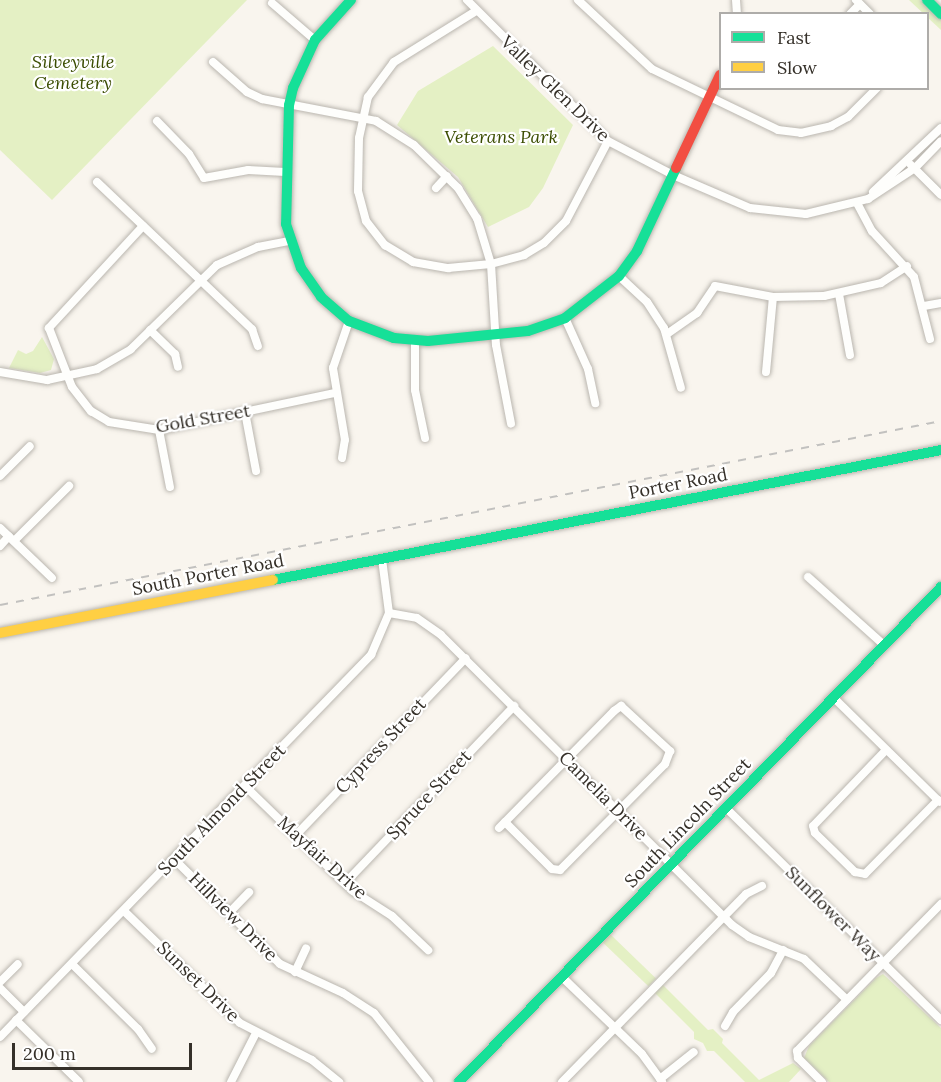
<!DOCTYPE html>
<html>
<head>
<meta charset="utf-8">
<style>
	body { margin:0 }
	#map { position:relative; width:941px; height:1082px; overflow:hidden; background:#f9f5ee; font-family:Lora,serif }
	div>[style] { position:absolute }
	[style*='--x'] { left:calc(var(--x)*1px); top:calc(var(--y)*1px); width:calc(var(--w)*1px); rotate:calc(var(--a)*1deg) }
	.green>* { inset:0; background:#e4f0c4; transform-origin:0 0 }
	.roads { filter:drop-shadow(0 0 2px #bab6af) drop-shadow(0 0 2px #bab6af) }
	.street>* { height:8px; margin:-4px; padding:0 4px; transform-origin:4px; border-radius:4px; background:#fefefc }
	.fast>* { height:10px; margin:-5px; padding:0 5px; transform-origin:5px; border-radius:5px; background:#16e098 }
	.slow>* { height:10px; margin:-5px; padding:0 5px; transform-origin:5px; border-radius:5px; background:#ffcf43 }
	.jam>* { height:10px; margin:-5px; padding:0 5px; transform-origin:5px; border-radius:5px; background:#f24e42 }
	.rail>* { height:1.5px; margin-top:-0.75px; transform-origin:0; background:repeating-linear-gradient(90deg,#c2c1bf 0 8px,transparent 0 16px) }
	span { translate:-50% -50%; white-space:nowrap; text-align:center; line-height:1.15; -webkit-text-stroke:4.5px #fff; paint-order:stroke }
	.park-label { font-size:18px; color:#3b4d02; font-style:italic }
	.street-label { font-size:18px; color:#353029 }
	.legend { position:absolute; left:719px; top:12px; width:210px; height:78px; box-sizing:border-box; background:#fff; border:2px solid #aeaca9; margin:0; padding:8px 10px; list-style:none; font-size:18px; color:#353029 }
	.legend li { display:flex; align-items:center; gap:12px; height:30px }
	.legend b { width:30px; border:2px solid #aeaca9 }
	.scale { position:absolute; left:12px; top:1043px; width:180px; height:27px; box-sizing:border-box; border:3px solid #353029; border-top:0; padding-left:8px; font-size:18px; line-height:21px; white-space:nowrap; color:#353029; -webkit-text-stroke:4px #fff; paint-order:stroke }
</style>
</head>
<body>
<div id="map">
	<div class="green">
		<div style="clip-path:polygon(0 0,247px 0,52px 200px,0 150px)"></div>
		<div style="clip-path:polygon(909px 0,920px 0,941px 20px,941px 30px)"></div>
		<div style="clip-path:polygon(493px 46px,573px 125px,543px 188px,529px 207px,488px 227px,458px 177px,397px 125px,418px 91px)"></div>
		<div style="clip-path:polygon(42px 337px,54px 359px,51px 370px,40px 373px,9px 368px,18px 350px,26px 354px,33px 351px)"></div>
		<div style="left:610px;top:934px;width:64px;height:11px;rotate:44deg"></div>
		<div style="clip-path:polygon(883px 974px,941px 1028px,941px 1082px,829px 1082px,804px 1058px,809px 1046px,876px 978px)"></div>
		<div style="clip-path:polygon(663px 985px,708px 1030px,713px 1029px,723px 1039px,722px 1043px,759px 1080px,793px 1063px,801px 1069px,789px 1082px,745px 1082px,714px 1051px,707px 1051px,703px 1043px,694px 1039px,694px 1032px,655px 993px)"></div>
	</div>
	<div class="roads">
		<div class="street">
			<div style="--x:467;--y:0;--w:199;--a:45"></div>
			<div style="--x:608;--y:141;--w:73;--a:27.6"></div>
			<div style="--x:673;--y:175;--w:84;--a:23.2"></div>
			<div style="--x:750;--y:208;--w:56;--a:6.1"></div>
			<div style="--x:806;--y:214;--w:64;--a:-13.6"></div>
			<div style="--x:868;--y:199;--w:56;--a:-33.4"></div>
			<div style="--x:915;--y:168;--w:37;--a:-46"></div>
			<div style="--x:578;--y:0;--w:101;--a:43"></div>
			<div style="--x:652;--y:69;--w:140;--a:25.8"></div>
			<div style="--x:778;--y:130;--w:23;--a:7"></div>
			<div style="--x:801;--y:133;--w:31;--a:-13"></div>
			<div style="--x:831;--y:126;--w:19;--a:-28"></div>
			<div style="--x:848;--y:117;--w:41;--a:-45"></div>
			<div style="--x:736;--y:0;--w:14;--a:86"></div>
			<div style="--x:856;--y:0;--w:20;--a:45"></div>
			<div style="--x:272;--y:3;--w:57;--a:40.7"></div>
			<div style="--x:476;--y:11;--w:97;--a:148.1"></div>
			<div style="--x:394;--y:62;--w:44;--a:126.6"></div>
			<div style="--x:368;--y:97;--w:42;--a:102.4"></div>
			<div style="--x:359;--y:138;--w:53;--a:91.1"></div>
			<div style="--x:358;--y:191;--w:31;--a:75"></div>
			<div style="--x:366;--y:221;--w:31;--a:52"></div>
			<div style="--x:385;--y:245;--w:33;--a:31"></div>
			<div style="--x:413;--y:262;--w:36;--a:10"></div>
			<div style="--x:448;--y:268;--w:43;--a:-5.3"></div>
			<div style="--x:491;--y:264;--w:34;--a:-15"></div>
			<div style="--x:524;--y:255;--w:23;--a:-31"></div>
			<div style="--x:544;--y:243;--w:31;--a:-45"></div>
			<div style="--x:566;--y:221;--w:90;--a:-62.3"></div>
			<div style="--x:850;--y:14;--w:14;--a:-45"></div>
			<div style="--x:213;--y:62;--w:45;--a:41.4"></div>
			<div style="--x:247;--y:92;--w:17;--a:25"></div>
			<div style="--x:262;--y:99;--w:116;--a:10.9"></div>
			<div style="--x:376;--y:121;--w:45;--a:32.3"></div>
			<div style="--x:414;--y:145;--w:62;--a:44.3"></div>
			<div style="--x:458;--y:188;--w:36;--a:58"></div>
			<div style="--x:477;--y:218;--w:48;--a:73.1"></div>
			<div style="--x:491;--y:264;--w:81;--a:86.5"></div>
			<div style="--x:496;--y:345;--w:80;--a:79.2"></div>
			<div style="--x:157;--y:121;--w:46;--a:45.9"></div>
			<div style="--x:189;--y:154;--w:28;--a:58"></div>
			<div style="--x:204;--y:178;--w:45;--a:-10.3"></div>
			<div style="--x:248;--y:170;--w:37;--a:3"></div>
			<div style="--x:911;--y:165;--w:42;--a:45"></div>
			<div style="--x:97;--y:182;--w:214;--a:43.5"></div>
			<div style="--x:252;--y:329;--w:18;--a:71"></div>
			<div style="--x:436;--y:188;--w:16;--a:-47"></div>
			<div style="--x:873;--y:192;--w:93;--a:-43.3"></div>
			<div style="--x:857;--y:203;--w:32;--a:62"></div>
			<div style="--x:872;--y:231;--w:62;--a:47.6"></div>
			<div style="--x:914;--y:277;--w:64;--a:75.5"></div>
			<div style="--x:143;--y:226;--w:139;--a:132.7"></div>
			<div style="--x:49;--y:328;--w:63;--a:68.7"></div>
			<div style="--x:72;--y:387;--w:31;--a:52"></div>
			<div style="--x:91;--y:411;--w:21;--a:31"></div>
			<div style="--x:109;--y:422;--w:51;--a:9.1"></div>
			<div style="--x:159;--y:430;--w:180;--a:-11.9"></div>
			<div style="--x:619;--y:276;--w:38;--a:43"></div>
			<div style="--x:647;--y:302;--w:31;--a:57"></div>
			<div style="--x:664;--y:328;--w:62;--a:74.2"></div>
			<div style="--x:839;--y:294;--w:62;--a:79.8"></div>
			<div style="--x:924;--y:306;--w:17;--a:-10"></div>
			<div style="--x:565;--y:318;--w:56;--a:65.7"></div>
			<div style="--x:588;--y:369;--w:35;--a:78"></div>
			<div style="--x:150;--y:330;--w:35;--a:44"></div>
			<div style="--x:175;--y:354;--w:13;--a:77"></div>
			<div style="--x:667;--y:334;--w:37;--a:-35"></div>
			<div style="--x:697;--y:313;--w:32;--a:-56"></div>
			<div style="--x:715;--y:286;--w:59;--a:10.7"></div>
			<div style="--x:773;--y:297;--w:51;--a:-1.1"></div>
			<div style="--x:824;--y:296;--w:58;--a:-12.8"></div>
			<div style="--x:881;--y:283;--w:31;--a:-33"></div>
			<div style="--x:415;--y:341;--w:49;--a:90"></div>
			<div style="--x:415;--y:390;--w:49;--a:78.2"></div>
			<div style="--x:0;--y:372;--w:48;--a:9.7"></div>
			<div style="--x:47;--y:380;--w:51;--a:-12.4"></div>
			<div style="--x:97;--y:369;--w:39;--a:-30"></div>
			<div style="--x:131;--y:349;--w:120;--a:-44.3"></div>
			<div style="--x:217;--y:265;--w:45;--a:-23.7"></div>
			<div style="--x:258;--y:247;--w:32;--a:-11"></div>
			<div style="--x:766;--y:372;--w:75;--a:-84.7"></div>
			<div style="--x:245;--y:412;--w:60;--a:79.4"></div>
			<div style="--x:159;--y:430;--w:58;--a:79.1"></div>
			<div style="--x:342;--y:458;--w:18;--a:-81"></div>
			<div style="--x:345;--y:440;--w:73;--a:-99.5"></div>
			<div style="--x:333;--y:368;--w:50;--a:-71.2"></div>
			<div style="--x:0;--y:476;--w:42;--a:-45"></div>
			<div style="--x:0;--y:528;--w:72;--a:43.9"></div>
			<div style="--x:14;--y:541;--w:78;--a:-45"></div>
			<div style="--x:0;--y:546;--w:13;--a:-48"></div>
			<div style="--x:808;--y:577;--w:102;--a:41.8"></div>
			<div style="--x:389;--y:613;--w:28;--a:10"></div>
			<div style="--x:417;--y:618;--w:29;--a:35"></div>
			<div style="--x:441;--y:635;--w:411;--a:44.9"></div>
			<div style="--x:732;--y:925;--w:21;--a:35"></div>
			<div style="--x:749;--y:937;--w:59;--a:21.8"></div>
			<div style="--x:804;--y:959;--w:59;--a:43.6"></div>
			<div style="--x:834;--y:698;--w:148;--a:44.5"></div>
			<div style="--x:886;--y:750;--w:105;--a:133.8"></div>
			<div style="--x:813;--y:826;--w:7;--a:74"></div>
			<div style="--x:815;--y:833;--w:56;--a:44.3"></div>
			<div style="--x:855;--y:872;--w:10;--a:11"></div>
			<div style="--x:865;--y:874;--w:104;--a:-45.4"></div>
			<div style="--x:245;--y:786;--w:151;--a:44.2"></div>
			<div style="--x:353;--y:891;--w:46;--a:32.7"></div>
			<div style="--x:392;--y:916;--w:50;--a:43.4"></div>
			<div style="--x:726;--y:808;--w:302;--a:44.6"></div>
			<div style="--x:499;--y:828;--w:8;--a:-45"></div>
			<div style="--x:505;--y:822;--w:78;--a:-45.5"></div>
			<div style="--x:560;--y:766;--w:77;--a:-45.5"></div>
			<div style="--x:614;--y:711;--w:9;--a:-36"></div>
			<div style="--x:621;--y:706;--w:67;--a:42.6"></div>
			<div style="--x:670;--y:751;--w:14;--a:111"></div>
			<div style="--x:665;--y:764;--w:149;--a:134.7"></div>
			<div style="--x:560;--y:870;--w:8;--a:-173"></div>
			<div style="--x:552;--y:869;--w:66;--a:-135"></div>
			<div style="--x:296;--y:835;--w:245;--a:-46.2"></div>
			<div style="--x:174;--y:859;--w:149;--a:44.7"></div>
			<div style="--x:280;--y:964;--w:69;--a:24.7"></div>
			<div style="--x:343;--y:993;--w:37;--a:33"></div>
			<div style="--x:374;--y:1013;--w:88;--a:51.4"></div>
			<div style="--x:345;--y:883;--w:245;--a:-46.3"></div>
			<div style="--x:124;--y:911;--w:161;--a:44"></div>
			<div style="--x:240;--y:1023;--w:81;--a:27.2"></div>
			<div style="--x:312;--y:1060;--w:35;--a:39"></div>
			<div style="--x:229;--y:913;--w:29;--a:-46"></div>
			<div style="--x:72;--y:964;--w:93;--a:44.6"></div>
			<div style="--x:138;--y:1029;--w:24;--a:55"></div>
			<div style="--x:295;--y:972;--w:26;--a:-65"></div>
			<div style="--x:561;--y:976;--w:112;--a:43.9"></div>
			<div style="--x:642;--y:1054;--w:34;--a:54"></div>
			<div style="--x:0;--y:982;--w:25;--a:-45"></div>
			<div style="--x:0;--y:988;--w:34;--a:45"></div>
			<div style="--x:16;--y:1020;--w:88;--a:44.5"></div>
			<div style="--x:725;--y:1026;--w:16;--a:-60"></div>
			<div style="--x:733;--y:1012;--w:54;--a:-45.7"></div>
			<div style="--x:771;--y:973;--w:26;--a:-62"></div>
			<div style="--x:0;--y:1037;--w:533;--a:-45.84"></div>
			<div style="--x:371;--y:655;--w:46;--a:-66.8"></div>
			<div style="--x:389;--y:613;--w:54;--a:-97.4"></div>
			<div style="--x:660;--y:1079;--w:43;--a:-38.5"></div>
			<div style="--x:231;--y:1082;--w:55;--a:-63"></div>
			<div style="--x:562;--y:1082;--w:263;--a:-45.6"></div>
			<div style="--x:746;--y:894;--w:18;--a:-27"></div>
			<div style="--x:822;--y:1082;--w:34;--a:-135"></div>
			<div style="--x:798;--y:1058;--w:7;--a:-98"></div>
			<div style="--x:797;--y:1051;--w:206;--a:-45.6"></div>
		</div>
		<div class="fast">
			<div style="--x:351;--y:0;--w:54;--a:132"></div>
			<div style="--x:315;--y:40;--w:53;--a:114.6"></div>
			<div style="--x:293;--y:88;--w:17;--a:103"></div>
			<div style="--x:289;--y:105;--w:119;--a:91.4"></div>
			<div style="--x:286;--y:224;--w:46;--a:71.2"></div>
			<div style="--x:301;--y:268;--w:35;--a:55"></div>
			<div style="--x:321;--y:297;--w:37;--a:41"></div>
			<div style="--x:349;--y:321;--w:48;--a:20.7"></div>
			<div style="--x:394;--y:338;--w:34;--a:5"></div>
			<div style="--x:428;--y:341;--w:100;--a:-5.7"></div>
			<div style="--x:528;--y:331;--w:39;--a:-19"></div>
			<div style="--x:565;--y:318;--w:68;--a:-37.9"></div>
			<div style="--x:619;--y:276;--w:31;--a:-54"></div>
			<div style="--x:637;--y:251;--w:92;--a:-64.8"></div>
			<div style="--x:927;--y:0;--w:20;--a:45"></div>
			<div style="--x:273;--y:580;--w:681;--a:-11.01"></div>
			<div style="--x:459;--y:1082;--w:691;--a:-45.76"></div>
		</div>
		<div class="slow">
			<div style="--x:0;--y:633;--w:278;--a:-11"></div>
		</div>
		<div class="jam">
			<div style="--x:676;--y:168;--w:103;--a:-64.7"></div>
		</div>
	</div>
	<div class="rail">
		<div style="--x:0;--y:605;--w:959;--a:-11.06"></div>
	</div>
	<div class="park-label">
		<span style="left:73px;top:73px">Silveyville<br>Cemetery</span>
		<span style="left:501px;top:137px">Veterans Park</span>
	</div>
	<div class="street-label">
		<span style="left:555px;top:89px;rotate:44deg">Valley Glen Drive</span>
		<span style="left:203px;top:419px;rotate:-10deg">Gold Street</span>
		<span style="left:678px;top:484px;rotate:-11deg">Porter Road</span>
		<span style="left:208px;top:575px;rotate:-11deg">South Porter Road</span>
		<span style="left:381px;top:746px;rotate:-47deg">Cypress Street</span>
		<span style="left:429px;top:795px;rotate:-47deg">Spruce Street</span>
		<span style="left:603px;top:796px;rotate:45deg">Camelia Drive</span>
		<span style="left:222px;top:810px;rotate:-46deg">South Almond Street</span>
		<span style="left:688px;top:823px;rotate:-46deg">South Lincoln Street</span>
		<span style="left:322px;top:858px;rotate:42deg">Mayfair Drive</span>
		<span style="left:833px;top:914px;rotate:45deg">Sunflower Way</span>
		<span style="left:233px;top:917px;rotate:45deg">Hillview Drive</span>
		<span style="left:198px;top:982px;rotate:44deg">Sunset Drive</span>
	</div>
	<ul class="legend">
	<li><b style="height:8px;background:#16e098"></b>Fast</li>
	<li><b style="height:8px;background:#ffcf43"></b>Slow</li>
	</ul>
	<div class="scale">200 m</div>
</div>
</body>
</html>
